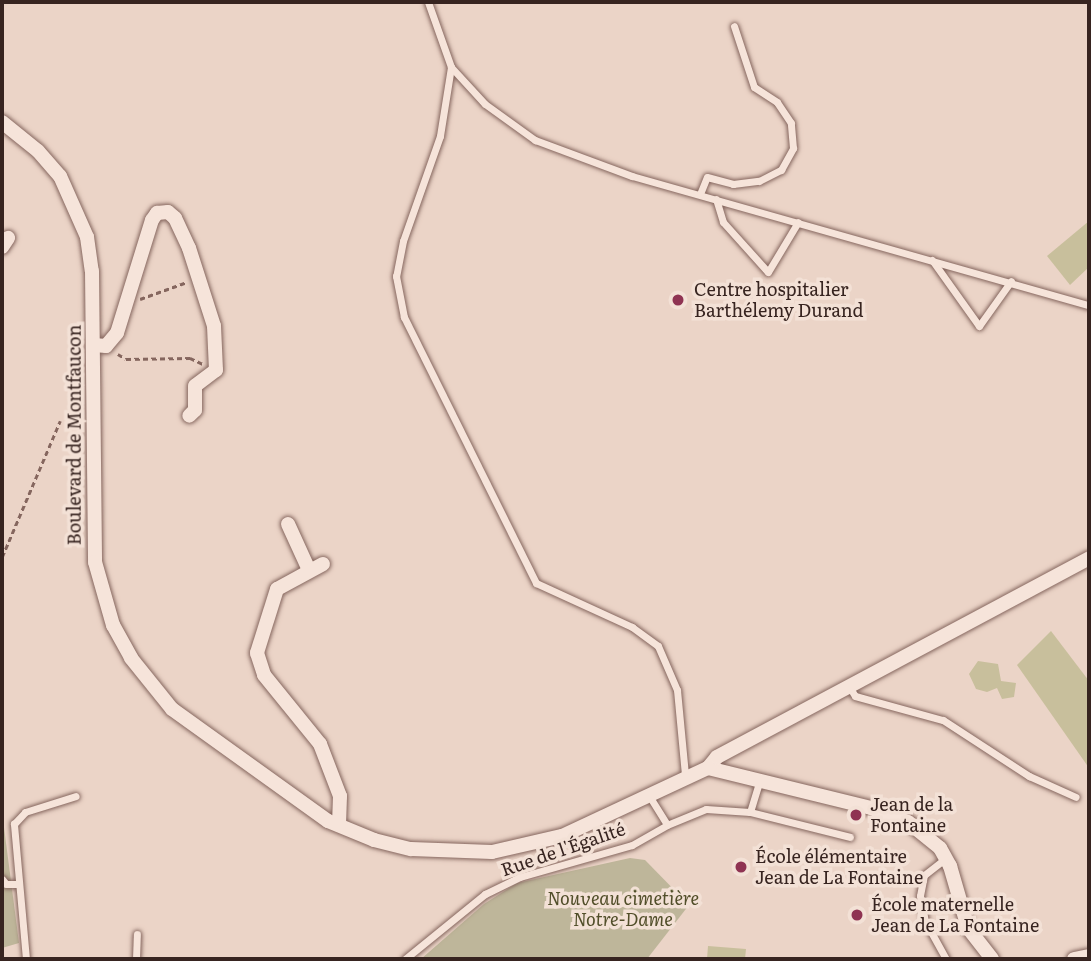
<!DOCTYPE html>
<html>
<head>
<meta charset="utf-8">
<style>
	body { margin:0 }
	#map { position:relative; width:1091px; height:961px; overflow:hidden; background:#ebd4c7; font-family:Literata,serif }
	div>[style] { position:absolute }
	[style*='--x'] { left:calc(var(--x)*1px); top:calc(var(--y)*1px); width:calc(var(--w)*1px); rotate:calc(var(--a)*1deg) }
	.green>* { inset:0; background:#c8bf9c }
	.cemetery>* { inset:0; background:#beb69a }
	.path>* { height:2.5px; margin-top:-1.25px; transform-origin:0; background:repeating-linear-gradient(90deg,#85665e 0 5px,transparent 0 8.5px) }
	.roads { filter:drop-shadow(0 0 2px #85665e) drop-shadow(0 0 2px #85665e) }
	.service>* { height:7px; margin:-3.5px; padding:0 3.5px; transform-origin:3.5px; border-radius:3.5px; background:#f6e4da }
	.minor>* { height:14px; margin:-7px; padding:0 7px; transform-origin:7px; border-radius:7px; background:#f6e4da }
	.dots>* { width:19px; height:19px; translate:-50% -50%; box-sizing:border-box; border:4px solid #f3e1d6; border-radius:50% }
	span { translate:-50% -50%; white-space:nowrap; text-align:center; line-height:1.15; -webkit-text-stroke:7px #f3e1d6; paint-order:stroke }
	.poi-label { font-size:18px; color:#372420 }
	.left { translate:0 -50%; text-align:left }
	.street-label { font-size:18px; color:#372420 }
	.park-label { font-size:18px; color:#514e29; font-style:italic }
	.frame { position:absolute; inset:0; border:4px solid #372420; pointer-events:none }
</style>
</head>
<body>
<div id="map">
	<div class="green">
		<div style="clip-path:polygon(1089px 221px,1089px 267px,1070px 285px,1047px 256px)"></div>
		<div style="clip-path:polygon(1051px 631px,1089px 681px,1089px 768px,1017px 665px)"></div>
		<div style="clip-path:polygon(978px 661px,998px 664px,1001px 681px,1016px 683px,1014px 697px,1002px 699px,997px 688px,987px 692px,976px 689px,969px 674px)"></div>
		<div style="clip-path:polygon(708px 946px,746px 949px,745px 959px,707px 959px)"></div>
	</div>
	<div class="cemetery">
		<div style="clip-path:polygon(2px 812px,19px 943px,2px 948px)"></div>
		<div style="clip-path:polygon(630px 858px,645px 860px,689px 905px,647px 959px,421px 959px,484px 904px,517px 883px)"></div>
	</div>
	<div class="path">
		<div style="--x:140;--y:299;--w:50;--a:-19.9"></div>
		<div style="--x:118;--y:354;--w:9;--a:32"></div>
		<div style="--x:126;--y:359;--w:64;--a:-0.9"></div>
		<div style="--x:190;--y:358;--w:14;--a:25"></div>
		<div style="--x:2;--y:557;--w:148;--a:-66.9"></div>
	</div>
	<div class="roads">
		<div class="service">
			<div style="--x:428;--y:2;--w:69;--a:70.5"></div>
			<div style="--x:451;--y:67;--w:50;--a:47.4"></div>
			<div style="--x:485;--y:104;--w:62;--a:35.8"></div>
			<div style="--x:535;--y:140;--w:103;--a:20.4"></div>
			<div style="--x:632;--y:176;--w:475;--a:15.8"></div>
			<div style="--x:451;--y:67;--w:70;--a:99.1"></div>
			<div style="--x:440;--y:136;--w:111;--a:109.4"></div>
			<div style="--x:403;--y:241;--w:36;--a:101"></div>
			<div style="--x:396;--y:276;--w:42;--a:79"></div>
			<div style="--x:404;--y:317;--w:297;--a:63.6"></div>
			<div style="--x:536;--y:583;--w:106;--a:24.6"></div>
			<div style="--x:632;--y:627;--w:32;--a:36"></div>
			<div style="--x:658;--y:646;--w:48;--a:66.6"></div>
			<div style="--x:677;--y:690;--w:85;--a:84.6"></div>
			<div style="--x:700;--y:194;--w:18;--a:-68"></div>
			<div style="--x:707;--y:177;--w:27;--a:15"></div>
			<div style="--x:733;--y:184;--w:26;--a:-7"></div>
			<div style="--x:759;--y:181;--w:25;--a:-27"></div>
			<div style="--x:781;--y:170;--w:25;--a:-61"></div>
			<div style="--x:793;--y:148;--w:25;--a:-95"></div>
			<div style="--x:791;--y:123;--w:25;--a:-124"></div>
			<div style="--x:777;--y:102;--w:27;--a:-147"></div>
			<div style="--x:754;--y:87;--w:64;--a:-108.2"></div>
			<div style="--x:716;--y:199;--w:24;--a:73"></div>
			<div style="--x:723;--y:222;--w:67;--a:48"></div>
			<div style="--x:768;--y:272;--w:58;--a:-59"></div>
			<div style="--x:932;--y:260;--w:81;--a:54.5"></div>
			<div style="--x:979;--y:326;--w:55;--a:-54.6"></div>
			<div style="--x:850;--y:688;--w:9;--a:58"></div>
			<div style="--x:855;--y:696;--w:91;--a:15.3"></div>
			<div style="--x:943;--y:720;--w:103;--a:33.1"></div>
			<div style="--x:1029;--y:776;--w:51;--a:24.1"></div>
			<div style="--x:648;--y:794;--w:36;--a:58"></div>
			<div style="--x:667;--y:825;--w:42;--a:-22.3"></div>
			<div style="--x:706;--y:809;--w:44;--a:3.9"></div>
			<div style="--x:750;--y:812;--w:34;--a:-73"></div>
			<div style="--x:750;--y:812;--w:103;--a:14"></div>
			<div style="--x:946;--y:858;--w:28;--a:142"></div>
			<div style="--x:924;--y:875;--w:21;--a:101"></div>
			<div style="--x:920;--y:896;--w:25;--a:79"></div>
			<div style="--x:925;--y:921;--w:43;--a:61.1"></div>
			<div style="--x:2;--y:879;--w:6;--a:51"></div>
			<div style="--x:6;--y:884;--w:11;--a:0"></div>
			<div style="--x:26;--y:959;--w:136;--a:-95.1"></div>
			<div style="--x:14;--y:824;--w:16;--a:-47"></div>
			<div style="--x:25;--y:812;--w:53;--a:-17.4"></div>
			<div style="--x:136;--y:959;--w:25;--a:-88"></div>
			<div style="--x:405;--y:959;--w:103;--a:-39.1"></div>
			<div style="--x:485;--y:894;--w:39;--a:-26"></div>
			<div style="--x:520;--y:877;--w:116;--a:-15.9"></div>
			<div style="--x:632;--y:845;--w:40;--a:-29.7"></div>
		</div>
		<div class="minor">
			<div style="--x:2;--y:122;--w:46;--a:38.9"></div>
			<div style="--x:38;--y:151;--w:33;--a:49"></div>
			<div style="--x:60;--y:176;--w:67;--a:66.1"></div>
			<div style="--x:87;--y:237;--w:34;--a:82"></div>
			<div style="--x:92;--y:271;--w:291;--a:89.4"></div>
			<div style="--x:95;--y:562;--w:66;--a:74.1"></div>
			<div style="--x:113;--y:625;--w:38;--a:61"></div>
			<div style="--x:131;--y:658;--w:65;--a:51.2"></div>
			<div style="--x:172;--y:709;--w:192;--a:35.7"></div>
			<div style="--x:328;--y:821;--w:50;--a:22.4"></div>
			<div style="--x:374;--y:840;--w:38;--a:14"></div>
			<div style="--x:411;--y:849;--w:81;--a:2.1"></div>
			<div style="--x:492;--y:852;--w:72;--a:-12.9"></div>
			<div style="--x:562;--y:836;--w:161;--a:-25"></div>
			<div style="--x:708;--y:768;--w:168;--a:13.8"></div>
			<div style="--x:871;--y:808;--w:40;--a:21"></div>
			<div style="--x:908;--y:822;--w:41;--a:39.1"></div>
			<div style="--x:940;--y:848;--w:21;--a:61"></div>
			<div style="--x:950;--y:866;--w:65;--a:73.8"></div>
			<div style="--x:968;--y:928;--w:39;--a:52"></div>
			<div style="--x:2;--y:247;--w:11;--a:-56"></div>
			<div style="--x:94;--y:345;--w:12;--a:5"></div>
			<div style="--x:106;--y:346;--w:17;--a:-50"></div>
			<div style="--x:117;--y:333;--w:118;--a:-72.8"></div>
			<div style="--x:152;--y:220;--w:9;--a:-54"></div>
			<div style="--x:157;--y:213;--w:11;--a:-5"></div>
			<div style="--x:168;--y:212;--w:9;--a:41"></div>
			<div style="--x:175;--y:218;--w:33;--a:65"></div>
			<div style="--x:189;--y:248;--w:82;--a:72.2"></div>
			<div style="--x:214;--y:326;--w:44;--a:87.4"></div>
			<div style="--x:216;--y:370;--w:26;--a:143"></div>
			<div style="--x:195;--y:386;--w:24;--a:90"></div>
			<div style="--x:195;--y:410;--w:8;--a:135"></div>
			<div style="--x:288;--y:524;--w:51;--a:65.5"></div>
			<div style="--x:323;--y:564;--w:52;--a:151.5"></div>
			<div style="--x:277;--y:589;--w:67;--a:107.4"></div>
			<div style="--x:257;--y:653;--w:23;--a:72"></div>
			<div style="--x:264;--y:675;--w:89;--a:50.9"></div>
			<div style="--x:320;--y:744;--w:56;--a:69"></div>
			<div style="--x:340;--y:796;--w:29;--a:92"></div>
			<div style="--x:708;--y:768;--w:14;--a:-51"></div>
			<div style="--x:717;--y:757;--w:422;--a:-28.1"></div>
			<div style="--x:1074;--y:959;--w:15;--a:-11"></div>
		</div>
	</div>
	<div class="dots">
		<div style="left:678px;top:300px;background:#8f3352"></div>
		<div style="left:856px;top:815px;background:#8f3352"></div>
		<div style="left:741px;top:867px;background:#8f3352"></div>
		<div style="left:857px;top:915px;background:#8f3352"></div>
	</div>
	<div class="poi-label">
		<span class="left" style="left:694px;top:300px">Centre hospitalier<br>Barthélemy Durand</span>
		<span class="left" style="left:870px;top:815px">Jean de la<br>Fontaine</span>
		<span class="left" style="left:755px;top:867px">École élémentaire<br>Jean de La Fontaine</span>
		<span class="left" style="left:871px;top:915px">École maternelle<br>Jean de La Fontaine</span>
	</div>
	<div class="street-label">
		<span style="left:74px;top:435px;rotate:-90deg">Boulevard de Montfaucon</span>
		<span style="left:563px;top:849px;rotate:-19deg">Rue de l'Égalité</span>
	</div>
	<div class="park-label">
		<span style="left:623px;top:909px">Nouveau cimetière<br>Notre-Dame</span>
	</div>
	<div class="frame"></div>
</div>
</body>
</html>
